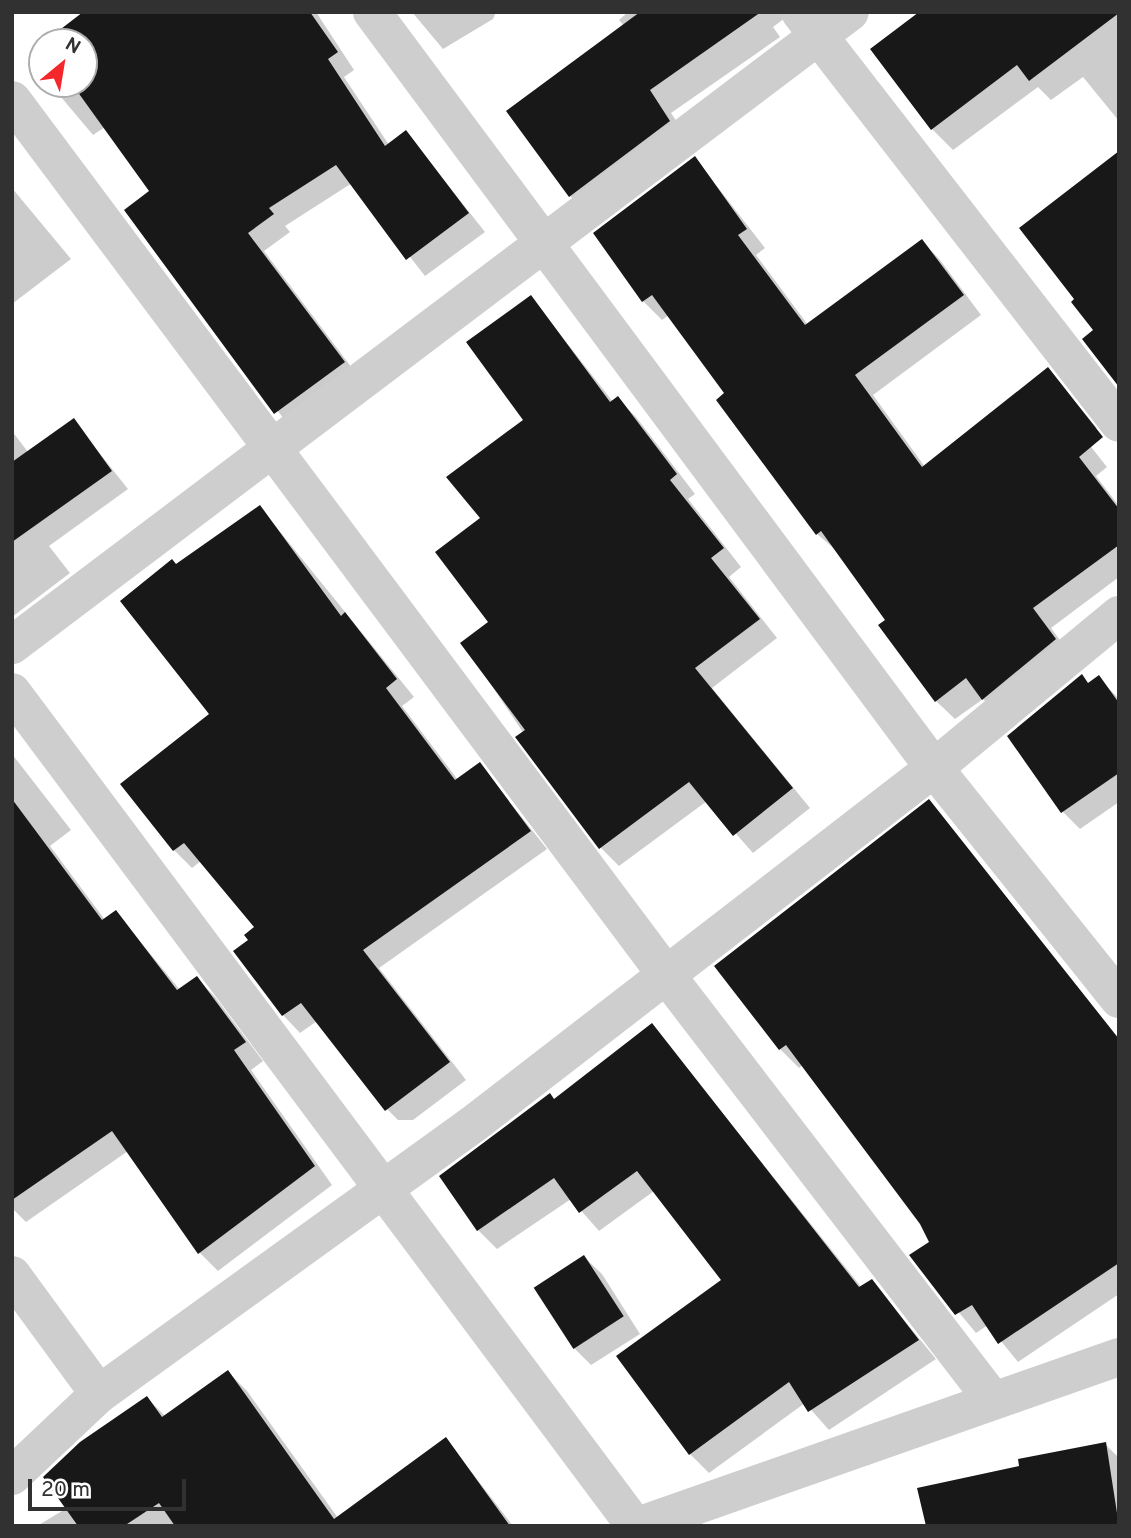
<!DOCTYPE html>
<html>
<head>
<meta charset="utf-8">
<style>
	body { margin:0 }
	#map { position:relative; width:1131px; height:1538px; overflow:hidden; background:#fff; font-family:Overpass,sans-serif }
	div>[style] { position:absolute }
	[style*='--x'] { left:calc(var(--x)*1px); top:calc(var(--y)*1px); width:calc(var(--w)*1px); rotate:calc(var(--a)*1deg) }
	.shadow>* { inset:0; background:#0003 }
	.building>* { inset:0; background:#181818; transform-origin:0 0 }
	.minor>* { height:38px; margin:-19px; padding:0 19px; transform-origin:19px; border-radius:19px; background:#cecece }
	span { translate:-50% -50%; white-space:nowrap; text-align:center; line-height:1.15; -webkit-text-stroke:7px #fff; paint-order:stroke }
	.frame { position:absolute; inset:0; border:14px solid #313131; pointer-events:none }
	.north { position:absolute; left:28px; top:28px; width:70px; height:70px; box-sizing:border-box; background:#fff; border:2px solid #adadad; border-radius:50%; rotate:30deg; font-size:19px; font-weight:700; line-height:28px; text-align:center; color:#313131 }
	.north::after { content:''; display:block; margin:auto; width:24px; height:32px; background:#f4272b; clip-path:polygon(50% 0,100% 100%,50% 72%,0 100%) }
	.scale { position:absolute; left:28px; top:1479px; width:158px; height:32px; box-sizing:border-box; border:4px solid #313131; border-top:0; padding-left:9px; font-size:21px; line-height:24px; white-space:nowrap; color:#313131; -webkit-text-stroke:5px #fff; paint-order:stroke }
</style>
</head>
<body>
<div id="map">
	<div class="shadow">
		<div style="clip-path:polygon(86px 12px,316px 12px,354px 70px,344px 77px,389px 145px,406px 132px,485px 232px,425px 276px,352px 183px,285px 226px,290px 232px,264px 251px,361px 380px,293px 431px,126px 211px,151px 192px,105px 127px,93px 135px,50px 84px,84px 84px,84px 42px,46px 42px)"></div>
		<div style="clip-path:polygon(412px 12px,496px 12px,493px 19px,443px 49px)"></div>
		<div style="clip-path:polygon(628px 12px,793px 12px,773px 27px,780px 37px,671px 113px,691px 143px,592px 218px,570px 196px,624px 26px,619px 20px)"></div>
		<div style="clip-path:polygon(922px 12px,1119px 12px,1119px 121px,1083px 77px,1051px 100px,1038px 87px,953px 150px,932px 129px)"></div>
		<div style="clip-path:polygon(42px 45px,42px 73px,29px 55px)"></div>
		<div style="clip-path:polygon(695px 158px,765px 248px,756px 255px,808px 325px,922px 241px,940px 260px,981px 315px,873px 395px,925px 467px,1047px 369px,1097px 428px,1084px 438px,1107px 467px,1096px 476px,1119px 506px,1119px 577px,1051px 628px,1073px 658px,1002px 718px,983px 699px,955px 719px,936px 701px,887px 620px,837px 551px,817px 534px,726px 393px,669px 315px,662px 320px,643px 301px,596px 234px)"></div>
		<div style="clip-path:polygon(12px 188px,71px 259px,12px 304px)"></div>
		<div style="clip-path:polygon(531px 297px,613px 402px,618px 399px,636px 417px,695px 494px,688px 499px,741px 567px,729px 577px,777px 638px,712px 688px,810px 808px,753px 853px,707px 801px,619px 866px,600px 847px,463px 643px,490px 622px,483px 519px,526px 420px)"></div>
		<div style="clip-path:polygon(73px 420px,128px 489px,49px 546px,70px 573px,12px 617px,12px 431px,28px 452px)"></div>
		<div style="clip-path:polygon(260px 507px,414px 697px,402px 706px,458px 780px,480px 765px,547px 849px,379px 968px,466px 1080px,413px 1120px,398px 1120px,380px 1102px,317px 1021px,300px 1033px,283px 1015px,251px 941px,256px 928px,201px 861px,192px 868px,174px 850px,122px 785px,212px 715px,176px 566px)"></div>
		<div style="clip-path:polygon(1099px 678px,1119px 699px,1119px 802px,1080px 829px,1063px 812px,1089px 684px)"></div>
		<div style="clip-path:polygon(12px 754px,71px 830px,50px 846px,105px 920px,116px 912px,180px 990px,197px 978px,215px 997px,263px 1061px,251px 1070px,332px 1185px,218px 1271px,200px 1253px,128px 1151px,26px 1222px,12px 1208px)"></div>
		<div style="clip-path:polygon(929px 802px,1119px 1048px,1119px 1294px,1018px 1362px,988px 1325px,976px 1333px,912px 1256px,932px 1243px,922px 1223px,803px 1065px,799px 1068px,780px 1049px)"></div>
		<div style="clip-path:polygon(652px 1025px,862px 1288px,872px 1281px,936px 1359px,829px 1430px,805px 1403px,709px 1473px,690px 1454px,724px 1281px,654px 1191px,599px 1231px,571px 1199px,497px 1249px,478px 1230px,555px 1100px)"></div>
		<div style="clip-path:polygon(584px 1257px,602px 1274px,640px 1334px,591px 1365px,573px 1347px,535px 1288px)"></div>
		<div style="clip-path:polygon(228px 1372px,247px 1391px,338px 1518px,446px 1439px,513px 1526px,37px 1526px,67px 1508px,147px 1398px,166px 1417px)"></div>
		<div style="clip-path:polygon(1105px 1444px,1119px 1458px,1119px 1526px,1021px 1468px)"></div>
	</div>
	<div class="building">
		<div style="clip-path:polygon(83px 12px,310px 12px,338px 52px,328px 59px,385px 146px,406px 130px,469px 213px,406px 260px,336px 165px,269px 208px,274px 214px,248px 233px,345px 362px,274px 414px,124px 210px,149px 191px,72px 84px,84px 84px,84px 42px,44px 42px)"></div>
		<div style="clip-path:polygon(640px 12px,761px 12px,650px 90px,670px 121px,569px 197px,506px 111px)"></div>
		<div style="clip-path:polygon(919px 12px,1119px 12px,1119px 13px,1029px 81px,1017px 65px,931px 130px,870px 49px)"></div>
		<div style="clip-path:polygon(1119px 151px,1119px 387px,1082px 339px,1093px 330px,1071px 302px,1074px 299px,1019px 228px)"></div>
		<div style="clip-path:polygon(695px 156px,747px 229px,738px 235px,805px 325px,922px 239px,964px 295px,855px 375px,922px 467px,1048px 367px,1103px 437px,1079px 457px,1119px 509px,1119px 545px,1033px 608px,1056px 639px,982px 700px,966px 678px,935px 702px,878px 625px,885px 620px,821px 531px,816px 535px,716px 400px,724px 393px,652px 295px,642px 302px,593px 233px)"></div>
		<div style="clip-path:polygon(531px 295px,610px 402px,618px 396px,677px 474px,670px 480px,724px 548px,711px 558px,760px 619px,695px 668px,793px 788px,733px 836px,689px 782px,599px 849px,515px 737px,525px 730px,460px 643px,488px 622px,435px 552px,480px 518px,446px 477px,523px 420px,466px 342px)"></div>
		<div style="clip-path:polygon(74px 418px,112px 471px,12px 542px,12px 462px)"></div>
		<div style="clip-path:polygon(260px 505px,341px 616px,345px 612px,397px 679px,386px 688px,455px 780px,480px 762px,531px 831px,363px 950px,450px 1062px,385px 1111px,301px 1003px,282px 1016px,233px 951px,248px 940px,244px 935px,254px 927px,184px 843px,173px 851px,120px 784px,209px 714px,120px 601px,172px 559px,176px 564px)"></div>
		<div style="clip-path:polygon(1082px 674px,1088px 683px,1099px 675px,1119px 703px,1119px 773px,1061px 813px,1007px 736px)"></div>
		<div style="clip-path:polygon(12px 799px,102px 920px,116px 910px,177px 990px,197px 976px,246px 1042px,234px 1050px,315px 1166px,198px 1254px,112px 1131px,12px 1200px)"></div>
		<div style="clip-path:polygon(929px 799px,1119px 1039px,1119px 1263px,998px 1344px,972px 1305px,955px 1315px,909px 1255px,929px 1242px,920px 1224px,786px 1045px,779px 1050px,714px 966px)"></div>
		<div style="clip-path:polygon(652px 1023px,859px 1287px,872px 1279px,919px 1340px,808px 1412px,789px 1382px,689px 1455px,616px 1356px,721px 1280px,637px 1171px,579px 1213px,554px 1178px,477px 1231px,439px 1176px,550px 1093px,554px 1099px)"></div>
		<div style="left:584px;top:1255px;width:73px;height:60px;rotate:57deg"></div>
		<div style="clip-path:polygon(228px 1370px,334px 1519px,446px 1437px,510px 1526px,175px 1526px,159px 1503px,124px 1526px,78px 1526px,43px 1477px,80px 1442px,147px 1396px,162px 1417px)"></div>
		<div style="clip-path:polygon(1106px 1442px,1119px 1526px,926px 1526px,917px 1488px,1019px 1466px,1018px 1459px)"></div>
	</div>
	<div class="minor">
		<div style="--x:372;--y:12;--w:942;--a:53.37"></div>
		<div style="--x:934;--y:768;--w:296;--a:51.3"></div>
		<div style="--x:800;--y:12;--w:520;--a:52.18"></div>
		<div style="--x:12;--y:100;--w:1089;--a:53.21"></div>
		<div style="--x:664;--y:972;--w:538;--a:52.47"></div>
		<div style="--x:12;--y:645;--w:1050;--a:-37.07"></div>
		<div style="--x:12;--y:692;--w:1041;--a:53.24"></div>
		<div style="--x:12;--y:1275;--w:147;--a:53.8"></div>
		<div style="--x:12;--y:1476;--w:120;--a:-43.3"></div>
		<div style="--x:99;--y:1394;--w:460;--a:-35.8"></div>
		<div style="--x:472;--y:1125;--w:584;--a:-37.69"></div>
		<div style="--x:934;--y:768;--w:240;--a:-39.6"></div>
		<div style="--x:638;--y:1526;--w:510;--a:-19.36"></div>
	</div>
	<div class="frame"></div>
	<div class="north">N</div>
	<div class="scale">20 m</div>
</div>
</body>
</html>
